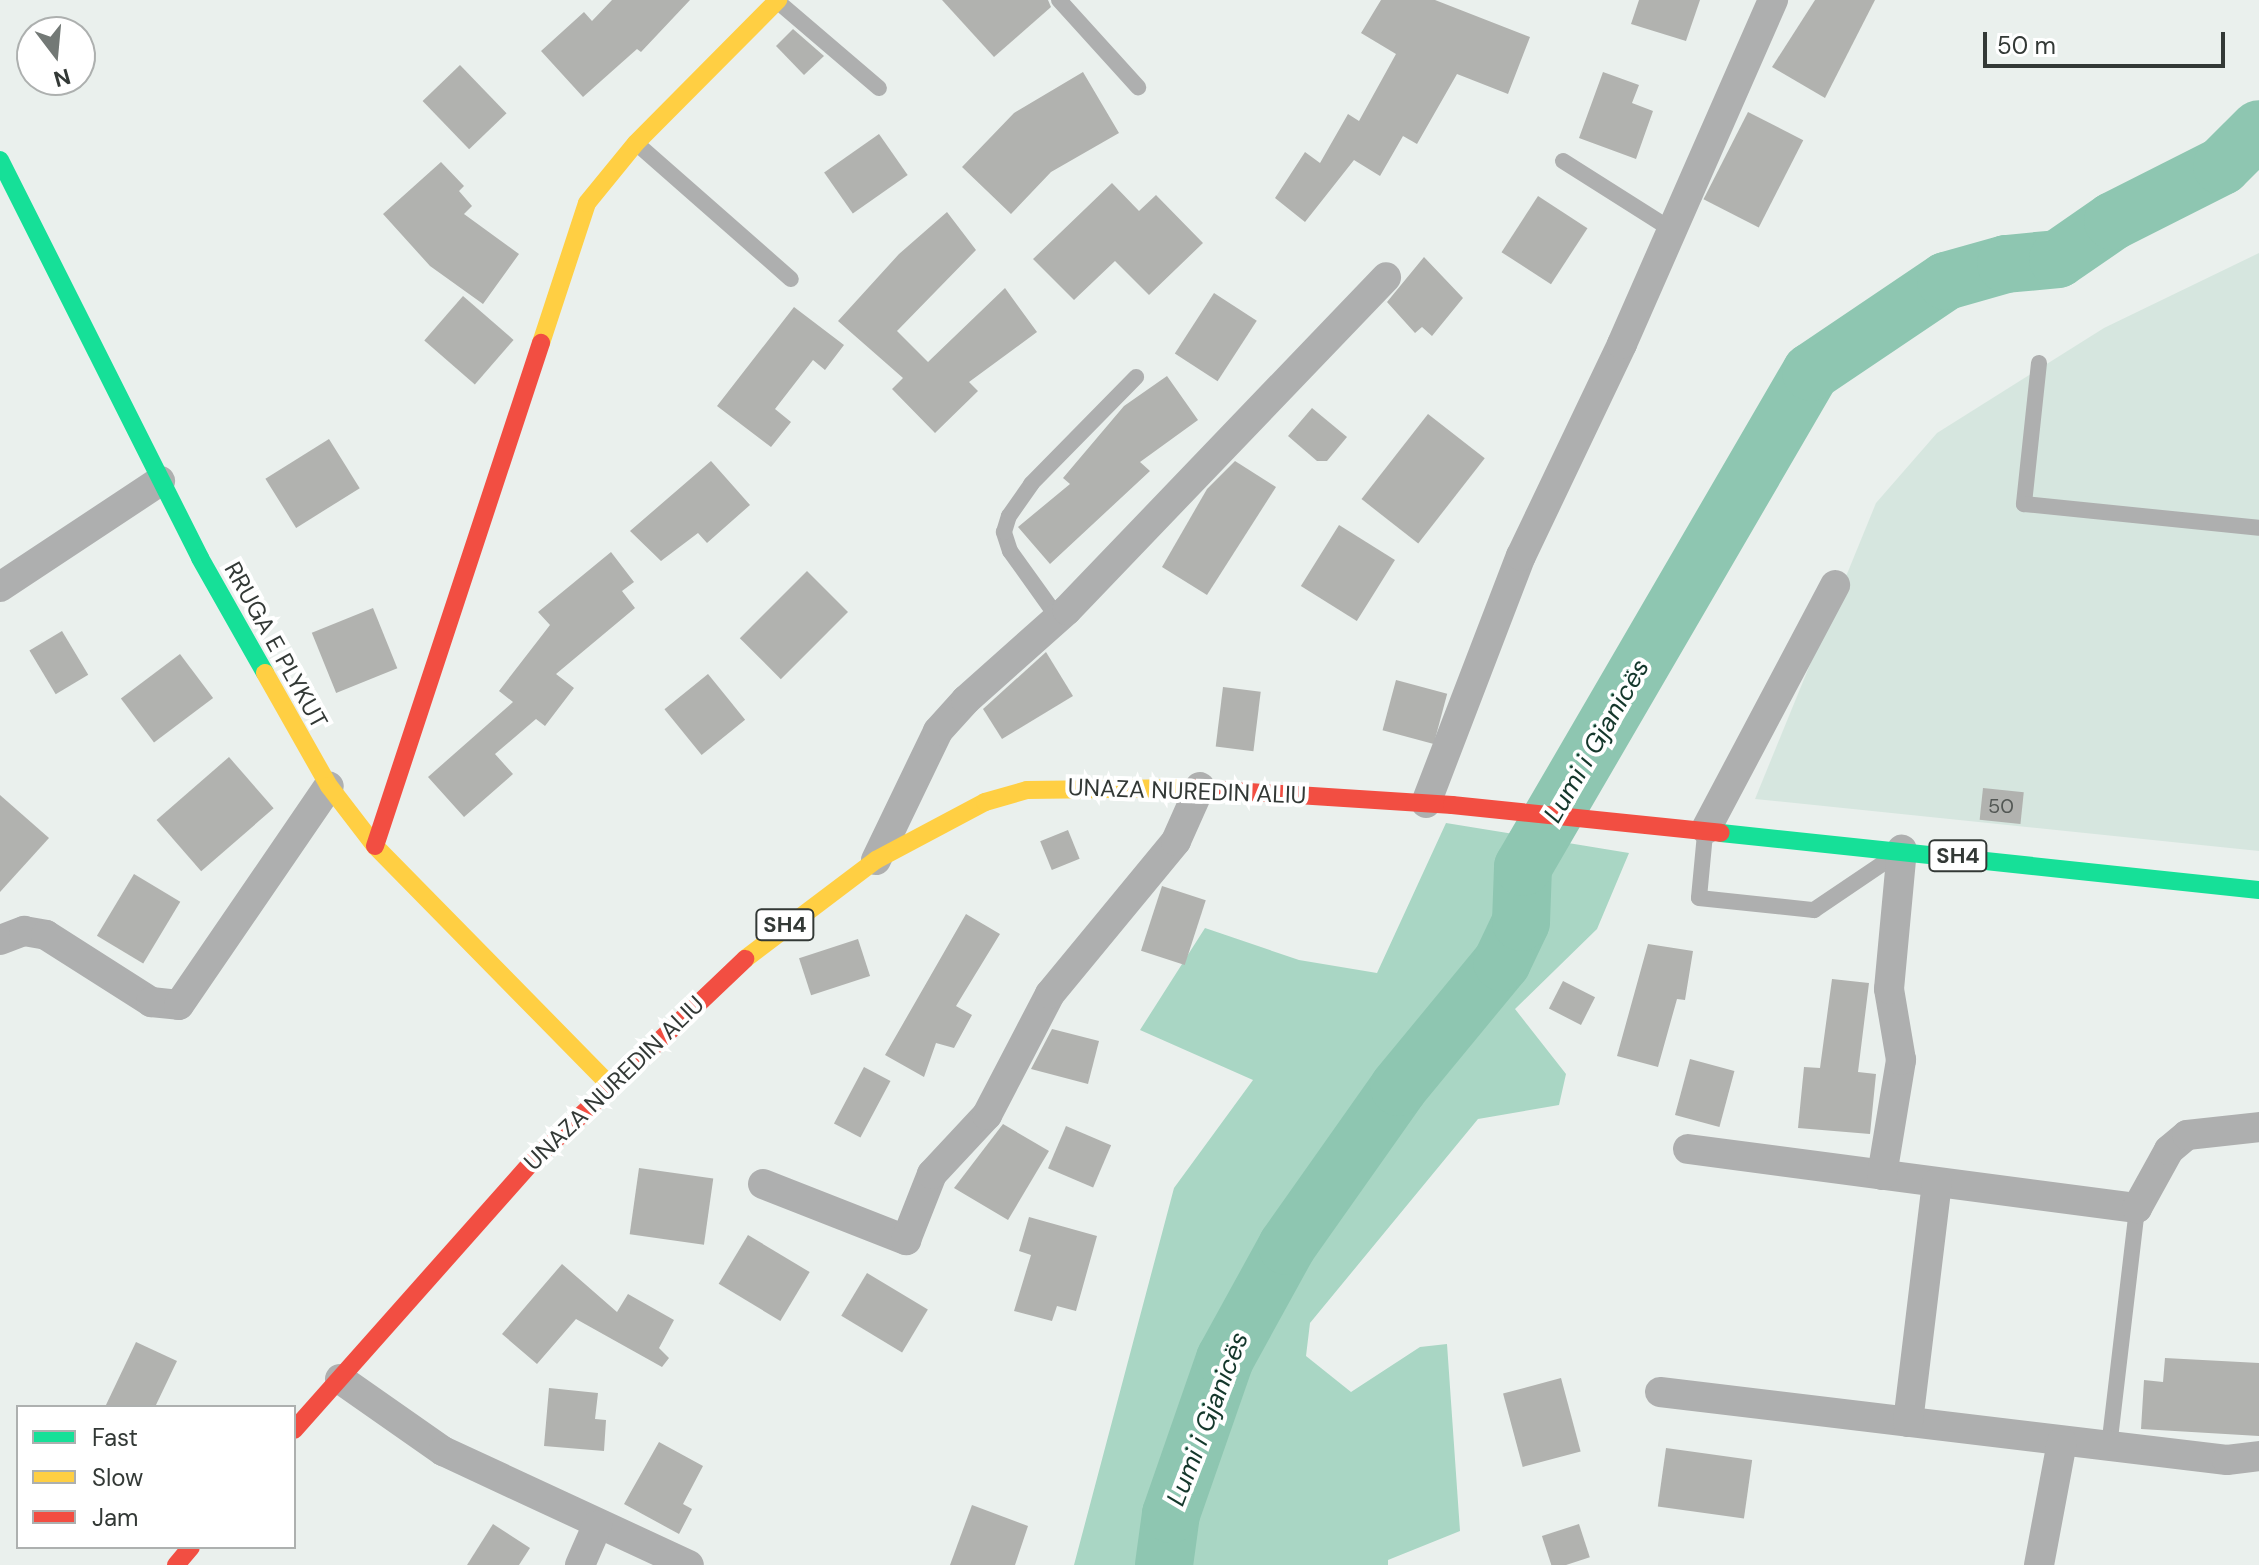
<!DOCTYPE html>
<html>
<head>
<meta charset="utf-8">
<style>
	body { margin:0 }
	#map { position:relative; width:2259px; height:1565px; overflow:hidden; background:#eaf0ed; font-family:"DM Sans",sans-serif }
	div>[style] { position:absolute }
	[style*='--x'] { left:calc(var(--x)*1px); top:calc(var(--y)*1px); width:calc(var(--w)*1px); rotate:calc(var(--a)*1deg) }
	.built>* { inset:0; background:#d6e6df }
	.forest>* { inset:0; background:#a9d6c4 }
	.river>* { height:58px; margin:-29px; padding:0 29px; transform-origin:29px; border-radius:29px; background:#8ec6b1 }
	.building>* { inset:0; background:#b1b2af; transform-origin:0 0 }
	.lane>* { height:16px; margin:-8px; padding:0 8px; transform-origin:8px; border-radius:8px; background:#aeafaf }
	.street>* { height:30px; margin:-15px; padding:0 15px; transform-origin:15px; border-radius:15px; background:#aeafaf }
	.fast>* { height:18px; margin:-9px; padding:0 9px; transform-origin:9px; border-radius:9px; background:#16e098 }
	.slow>* { height:18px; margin:-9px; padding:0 9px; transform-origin:9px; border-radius:9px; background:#ffcf43 }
	.jam>* { height:18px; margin:-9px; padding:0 9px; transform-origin:9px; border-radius:9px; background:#f24e42 }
	span { translate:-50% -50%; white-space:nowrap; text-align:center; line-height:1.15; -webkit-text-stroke:8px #fff; paint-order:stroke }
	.number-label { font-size:20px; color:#525754 }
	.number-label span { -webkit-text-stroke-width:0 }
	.shield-label span { padding:2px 6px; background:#fff; border:2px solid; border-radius:6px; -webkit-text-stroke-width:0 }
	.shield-label { font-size:22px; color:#333936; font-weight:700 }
	.street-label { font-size:24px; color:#333936 }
	.water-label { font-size:26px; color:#14372b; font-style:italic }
	.legend { position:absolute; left:16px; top:1405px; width:280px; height:144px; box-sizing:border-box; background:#fff; border:2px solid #adb0af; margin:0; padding:10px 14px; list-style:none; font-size:24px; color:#333936 }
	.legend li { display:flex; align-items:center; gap:16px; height:40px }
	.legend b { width:40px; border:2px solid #adb0af }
	.north { position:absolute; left:16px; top:16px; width:80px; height:80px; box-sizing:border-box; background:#fff; border:2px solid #adb0af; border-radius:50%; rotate:164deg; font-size:22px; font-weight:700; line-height:32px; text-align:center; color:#333936 }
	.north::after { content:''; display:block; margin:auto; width:28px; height:36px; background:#737976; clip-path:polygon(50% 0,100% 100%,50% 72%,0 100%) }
	.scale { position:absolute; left:1983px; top:32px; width:242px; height:36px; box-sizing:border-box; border:4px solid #333936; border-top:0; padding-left:10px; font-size:24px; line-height:28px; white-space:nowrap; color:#333936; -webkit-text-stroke:6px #fff; paint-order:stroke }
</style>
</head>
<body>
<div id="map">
	<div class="built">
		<div style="clip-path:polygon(2259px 253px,2259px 851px,1755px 799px,1876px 503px,1937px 433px,2104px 328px)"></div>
	</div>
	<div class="forest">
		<div style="clip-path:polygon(1446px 823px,1629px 853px,1597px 929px,1515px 1009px,1566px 1074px,1559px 1105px,1478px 1119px,1310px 1323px,1306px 1356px,1351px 1392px,1420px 1347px,1447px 1344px,1460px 1531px,1388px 1560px,1388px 1565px,1074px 1565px,1174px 1188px,1253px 1080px,1140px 1030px,1205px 928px,1299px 960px,1377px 973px)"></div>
	</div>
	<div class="river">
		<div style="--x:1164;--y:1565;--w:51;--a:-82.2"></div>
		<div style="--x:1171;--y:1514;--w:164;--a:-70.8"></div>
		<div style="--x:1225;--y:1359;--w:129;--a:-61.2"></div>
		<div style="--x:1287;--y:1246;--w:194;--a:-54.8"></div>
		<div style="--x:1399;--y:1087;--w:162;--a:-50.5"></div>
		<div style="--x:1502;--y:962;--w:44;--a:-64.6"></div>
		<div style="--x:1521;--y:922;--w:55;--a:-87.9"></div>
		<div style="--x:1523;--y:867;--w:573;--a:-59.81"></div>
		<div style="--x:1811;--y:372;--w:163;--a:-34"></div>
		<div style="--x:1946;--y:281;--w:62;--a:-15.8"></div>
		<div style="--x:2006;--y:264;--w:52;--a:-5.5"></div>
		<div style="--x:2058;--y:259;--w:67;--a:-34.6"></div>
		<div style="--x:2113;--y:221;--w:122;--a:-26.8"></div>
		<div style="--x:2222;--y:166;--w:52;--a:-45"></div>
	</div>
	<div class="building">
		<div style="clip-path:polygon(612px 0,690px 0,641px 52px,637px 49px,583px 97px,541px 51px,584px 12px,592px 21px)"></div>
		<div style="clip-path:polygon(942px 0,1048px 0,1051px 7px,994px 57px)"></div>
		<div style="clip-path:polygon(1381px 0,1435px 0,1530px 37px,1508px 94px,1457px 74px,1417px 144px,1403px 136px,1380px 176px,1354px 160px,1305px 222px,1275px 198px,1305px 152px,1320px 163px,1348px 114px,1359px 121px,1396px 54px,1361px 33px)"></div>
		<div style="clip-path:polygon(1639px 0,1700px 0,1686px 41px,1631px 24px)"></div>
		<div style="clip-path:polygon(1815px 0,1875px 0,1825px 98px,1772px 67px)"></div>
		<div style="clip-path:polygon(793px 29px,824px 56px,804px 75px,776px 46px)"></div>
		<div style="left:460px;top:65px;width:67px;height:52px;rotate:46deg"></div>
		<div style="clip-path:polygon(1083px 72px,1119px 133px,1051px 172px,1011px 214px,962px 167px,1014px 113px)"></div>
		<div style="clip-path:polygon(1603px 72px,1639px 85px,1632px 103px,1653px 111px,1636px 159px,1579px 138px)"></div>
		<div style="left:1748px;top:112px;width:62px;height:98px;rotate:27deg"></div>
		<div style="left:879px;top:134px;width:50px;height:67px;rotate:55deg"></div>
		<div style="clip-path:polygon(441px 162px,464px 186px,459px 191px,472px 206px,464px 214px,519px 254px,483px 304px,430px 266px,383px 214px)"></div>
		<div style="clip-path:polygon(1112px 183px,1139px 211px,1156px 195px,1203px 243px,1149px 295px,1115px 261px,1074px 300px,1033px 259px)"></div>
		<div style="left:1538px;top:196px;width:59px;height:67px;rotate:33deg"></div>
		<div style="clip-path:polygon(947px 212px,976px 250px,897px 331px,928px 362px,1005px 288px,1037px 332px,969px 382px,978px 391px,935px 433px,892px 389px,903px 378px,838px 321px,899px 254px)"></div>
		<div style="clip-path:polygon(1424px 257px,1463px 298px,1432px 336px,1422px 327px,1415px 333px,1387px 302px)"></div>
		<div style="left:1214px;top:293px;width:51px;height:72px;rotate:33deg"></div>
		<div style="left:463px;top:296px;width:67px;height:59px;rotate:41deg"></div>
		<div style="clip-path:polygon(794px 307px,844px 345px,825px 370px,813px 360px,775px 409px,791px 422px,771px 447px,717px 406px)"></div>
		<div style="clip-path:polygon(1167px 376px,1198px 420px,1140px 462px,1150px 471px,1050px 564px,1018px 527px,1070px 484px,1063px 478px,1124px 406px)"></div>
		<div style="clip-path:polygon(1312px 408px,1347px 437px,1327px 461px,1317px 461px,1288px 436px)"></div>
		<div style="left:1428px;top:414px;width:72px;height:108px;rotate:38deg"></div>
		<div style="left:329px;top:439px;width:58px;height:75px;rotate:58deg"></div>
		<div style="clip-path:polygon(711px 461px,750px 505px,707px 543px,698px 533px,661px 561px,630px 531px)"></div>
		<div style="clip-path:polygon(1235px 461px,1276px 487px,1207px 595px,1162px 567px,1207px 489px)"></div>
		<div style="left:1339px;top:525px;width:66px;height:72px;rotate:32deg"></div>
		<div style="clip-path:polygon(611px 552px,634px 582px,622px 591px,635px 608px,556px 674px,574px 688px,545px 726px,536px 719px,495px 754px,513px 774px,464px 817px,428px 777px,513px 702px,499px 691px,550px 625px,538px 612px)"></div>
		<div style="left:807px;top:571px;width:58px;height:95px;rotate:45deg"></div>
		<div style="left:373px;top:608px;width:65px;height:66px;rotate:68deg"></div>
		<div style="left:62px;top:631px;width:51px;height:38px;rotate:59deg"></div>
		<div style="clip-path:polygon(1046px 652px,1073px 696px,1002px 739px,983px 709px)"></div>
		<div style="left:180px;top:654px;width:55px;height:74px;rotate:53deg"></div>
		<div style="left:708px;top:674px;width:59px;height:56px;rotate:51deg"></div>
		<div style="left:1396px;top:680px;width:53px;height:52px;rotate:15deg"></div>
		<div style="left:1223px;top:687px;width:38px;height:60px;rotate:7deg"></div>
		<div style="left:229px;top:757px;width:68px;height:96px;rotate:49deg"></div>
		<div style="left:1983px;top:788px;width:41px;height:32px;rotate:6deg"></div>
		<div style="clip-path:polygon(0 795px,49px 838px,0 892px)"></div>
		<div style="left:1068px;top:830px;width:31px;height:30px;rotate:68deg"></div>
		<div style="left:134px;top:874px;width:54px;height:72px;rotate:31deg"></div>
		<div style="left:1162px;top:886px;width:46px;height:68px;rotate:18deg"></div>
		<div style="clip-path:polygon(966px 914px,1000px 934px,956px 1006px,972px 1015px,954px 1048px,936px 1043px,924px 1077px,885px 1055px)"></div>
		<div style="left:858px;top:939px;width:39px;height:62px;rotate:72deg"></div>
		<div style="clip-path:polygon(1648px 944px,1693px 951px,1685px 1000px,1677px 999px,1658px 1067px,1617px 1056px)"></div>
		<div style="clip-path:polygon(1832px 979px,1869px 983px,1858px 1072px,1876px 1074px,1870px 1134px,1798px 1128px,1804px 1067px,1820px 1068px)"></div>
		<div style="left:1563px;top:981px;width:36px;height:31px;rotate:27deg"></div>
		<div style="clip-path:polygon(1052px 1029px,1099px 1041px,1088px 1084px,1031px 1069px)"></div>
		<div style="left:1690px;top:1059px;width:46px;height:58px;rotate:15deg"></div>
		<div style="left:864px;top:1067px;width:30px;height:64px;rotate:28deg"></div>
		<div style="clip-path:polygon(1003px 1124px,1049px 1151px,1008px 1220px,954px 1188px)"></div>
		<div style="left:1066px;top:1126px;width:49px;height:46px;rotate:23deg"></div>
		<div style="left:639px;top:1168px;width:75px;height:67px;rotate:8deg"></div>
		<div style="clip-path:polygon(1029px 1217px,1097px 1236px,1076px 1311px,1057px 1306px,1052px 1321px,1014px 1311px,1031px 1255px,1019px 1251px)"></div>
		<div style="left:748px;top:1235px;width:72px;height:57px;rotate:31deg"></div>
		<div style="clip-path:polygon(562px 1264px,617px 1312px,628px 1294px,674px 1320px,659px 1348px,669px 1358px,662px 1367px,576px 1319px,537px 1364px,502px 1334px)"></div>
		<div style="left:867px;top:1273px;width:71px;height:50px;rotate:31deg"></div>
		<div style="clip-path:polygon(136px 1342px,177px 1361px,155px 1407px,105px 1407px)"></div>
		<div style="clip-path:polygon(2165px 1358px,2259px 1363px,2259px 1436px,2141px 1429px,2144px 1380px,2163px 1382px)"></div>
		<div style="left:1561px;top:1378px;width:76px;height:60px;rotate:75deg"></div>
		<div style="clip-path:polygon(549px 1388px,598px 1393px,595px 1419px,606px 1420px,604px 1451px,544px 1446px)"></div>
		<div style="clip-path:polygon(659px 1442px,703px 1466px,683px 1504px,692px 1509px,679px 1534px,624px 1504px)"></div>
		<div style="left:1666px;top:1448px;width:87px;height:59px;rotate:8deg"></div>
		<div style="clip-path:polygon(972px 1505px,1028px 1526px,1015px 1565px,950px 1565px)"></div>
		<div style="clip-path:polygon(493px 1524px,530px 1548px,519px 1565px,467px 1565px)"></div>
		<div style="left:1579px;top:1524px;width:35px;height:39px;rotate:72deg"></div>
	</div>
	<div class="lane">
		<div style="--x:1059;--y:0;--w:118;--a:47.8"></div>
		<div style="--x:777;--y:1;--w:134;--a:40.5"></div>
		<div style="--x:636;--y:143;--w:206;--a:41.3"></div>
		<div style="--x:1563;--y:161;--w:129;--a:32.3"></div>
		<div style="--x:2039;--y:363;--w:142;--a:96.1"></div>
		<div style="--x:2024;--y:504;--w:236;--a:5.8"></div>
		<div style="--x:1058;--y:618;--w:82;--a:-125.6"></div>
		<div style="--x:1010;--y:551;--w:20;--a:-108"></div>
		<div style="--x:1004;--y:532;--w:17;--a:-73"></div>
		<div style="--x:1009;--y:516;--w:39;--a:-55"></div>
		<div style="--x:1031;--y:484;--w:150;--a:-45.5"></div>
		<div style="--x:1705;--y:834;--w:64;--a:95.4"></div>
		<div style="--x:1699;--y:898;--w:116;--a:6"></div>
		<div style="--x:1814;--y:910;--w:89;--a:-34"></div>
		<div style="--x:2109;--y:1447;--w:241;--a:-83.3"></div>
	</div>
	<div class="street">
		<div style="--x:0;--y:587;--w:192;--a:-33.5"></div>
		<div style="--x:1426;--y:803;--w:265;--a:-69"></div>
		<div style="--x:1521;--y:556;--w:235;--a:-64.5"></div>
		<div style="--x:1622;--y:344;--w:376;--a:-66.3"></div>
		<div style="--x:1706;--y:829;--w:276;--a:-62.1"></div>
		<div style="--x:876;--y:860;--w:143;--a:-64.3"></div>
		<div style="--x:938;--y:731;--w:42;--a:-47.9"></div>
		<div style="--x:966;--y:700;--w:135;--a:-41.7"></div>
		<div style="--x:1067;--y:610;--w:461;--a:-46.2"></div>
		<div style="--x:0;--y:940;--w:26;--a:-21"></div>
		<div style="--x:24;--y:931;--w:22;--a:10"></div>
		<div style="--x:46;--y:935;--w:125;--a:32.5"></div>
		<div style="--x:151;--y:1002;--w:28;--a:6"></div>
		<div style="--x:179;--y:1005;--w:265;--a:-55.6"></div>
		<div style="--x:1688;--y:1149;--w:453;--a:7.5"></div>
		<div style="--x:2137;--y:1208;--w:66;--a:-61.1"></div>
		<div style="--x:2169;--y:1150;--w:23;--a:-40"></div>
		<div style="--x:2187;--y:1135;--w:72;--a:-6.3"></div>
		<div style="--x:1882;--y:1175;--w:117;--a:-80.6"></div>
		<div style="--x:1901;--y:1060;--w:72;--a:-99.6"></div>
		<div style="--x:1889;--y:989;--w:140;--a:-84.7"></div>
		<div style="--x:763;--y:1184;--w:154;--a:21.4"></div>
		<div style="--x:906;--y:1240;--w:71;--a:-68.5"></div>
		<div style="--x:932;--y:1174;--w:81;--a:-47"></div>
		<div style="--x:987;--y:1115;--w:136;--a:-62.5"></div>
		<div style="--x:1050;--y:994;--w:198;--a:-50.5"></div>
		<div style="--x:1176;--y:841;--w:59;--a:-66"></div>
		<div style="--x:340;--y:1379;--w:126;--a:35"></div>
		<div style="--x:443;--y:1451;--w:271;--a:24.9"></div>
		<div style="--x:1660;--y:1392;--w:571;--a:6.84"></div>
		<div style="--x:2227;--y:1460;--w:32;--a:-7"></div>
		<div style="--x:1908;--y:1422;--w:241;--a:-83.1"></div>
		<div style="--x:580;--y:1565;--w:43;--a:-66.4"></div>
		<div style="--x:2039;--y:1565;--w:125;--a:-79.4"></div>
	</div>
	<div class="fast">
		<div style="--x:0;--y:160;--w:445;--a:63.3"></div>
		<div style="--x:200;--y:558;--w:132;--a:60.5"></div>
		<div style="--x:1721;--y:833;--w:541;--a:6.05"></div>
	</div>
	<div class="slow">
		<div style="--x:541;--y:343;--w:147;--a:-71.8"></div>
		<div style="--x:587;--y:203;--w:77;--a:-50.8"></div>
		<div style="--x:636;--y:143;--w:202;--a:-45.2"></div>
		<div style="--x:265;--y:673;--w:130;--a:60.5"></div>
		<div style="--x:329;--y:786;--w:76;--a:52.5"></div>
		<div style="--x:375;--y:846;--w:334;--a:45.5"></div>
		<div style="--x:745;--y:959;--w:164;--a:-37.1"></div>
		<div style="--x:876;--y:860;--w:123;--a:-28"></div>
		<div style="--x:985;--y:802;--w:44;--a:-15.9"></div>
		<div style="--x:1027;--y:790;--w:161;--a:-0.7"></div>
	</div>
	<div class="jam">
		<div style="--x:1188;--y:788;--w:265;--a:3.7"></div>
		<div style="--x:1452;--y:805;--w:270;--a:5.9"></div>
		<div style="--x:375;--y:846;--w:530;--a:-71.74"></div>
		<div style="--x:294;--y:1430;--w:357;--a:-48.4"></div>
		<div style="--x:531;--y:1163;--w:296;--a:-43.6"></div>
		<div style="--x:176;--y:1565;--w:23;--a:-50"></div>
	</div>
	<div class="number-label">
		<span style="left:2001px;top:806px">50</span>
	</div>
	<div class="shield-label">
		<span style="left:1958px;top:856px">SH4</span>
		<span style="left:785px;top:925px">SH4</span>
	</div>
	<div class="street-label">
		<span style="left:276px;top:645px;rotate:61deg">RRUGA E PLYKUT</span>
		<span style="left:1187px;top:791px;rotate:2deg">UNAZA NUREDIN ALIU</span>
		<span style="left:614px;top:1083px;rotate:-44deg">UNAZA NUREDIN ALIU</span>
	</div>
	<div class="water-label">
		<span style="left:1597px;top:741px;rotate:-60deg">Lumi i Gjanicës</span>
		<span style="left:1208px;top:1419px;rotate:-69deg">Lumi i Gjanicës</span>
	</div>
	<ul class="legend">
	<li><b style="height:10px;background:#16e098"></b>Fast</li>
	<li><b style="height:10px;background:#ffcf43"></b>Slow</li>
	<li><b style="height:10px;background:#f24e42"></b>Jam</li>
	</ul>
	<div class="north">N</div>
	<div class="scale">50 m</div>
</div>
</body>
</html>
